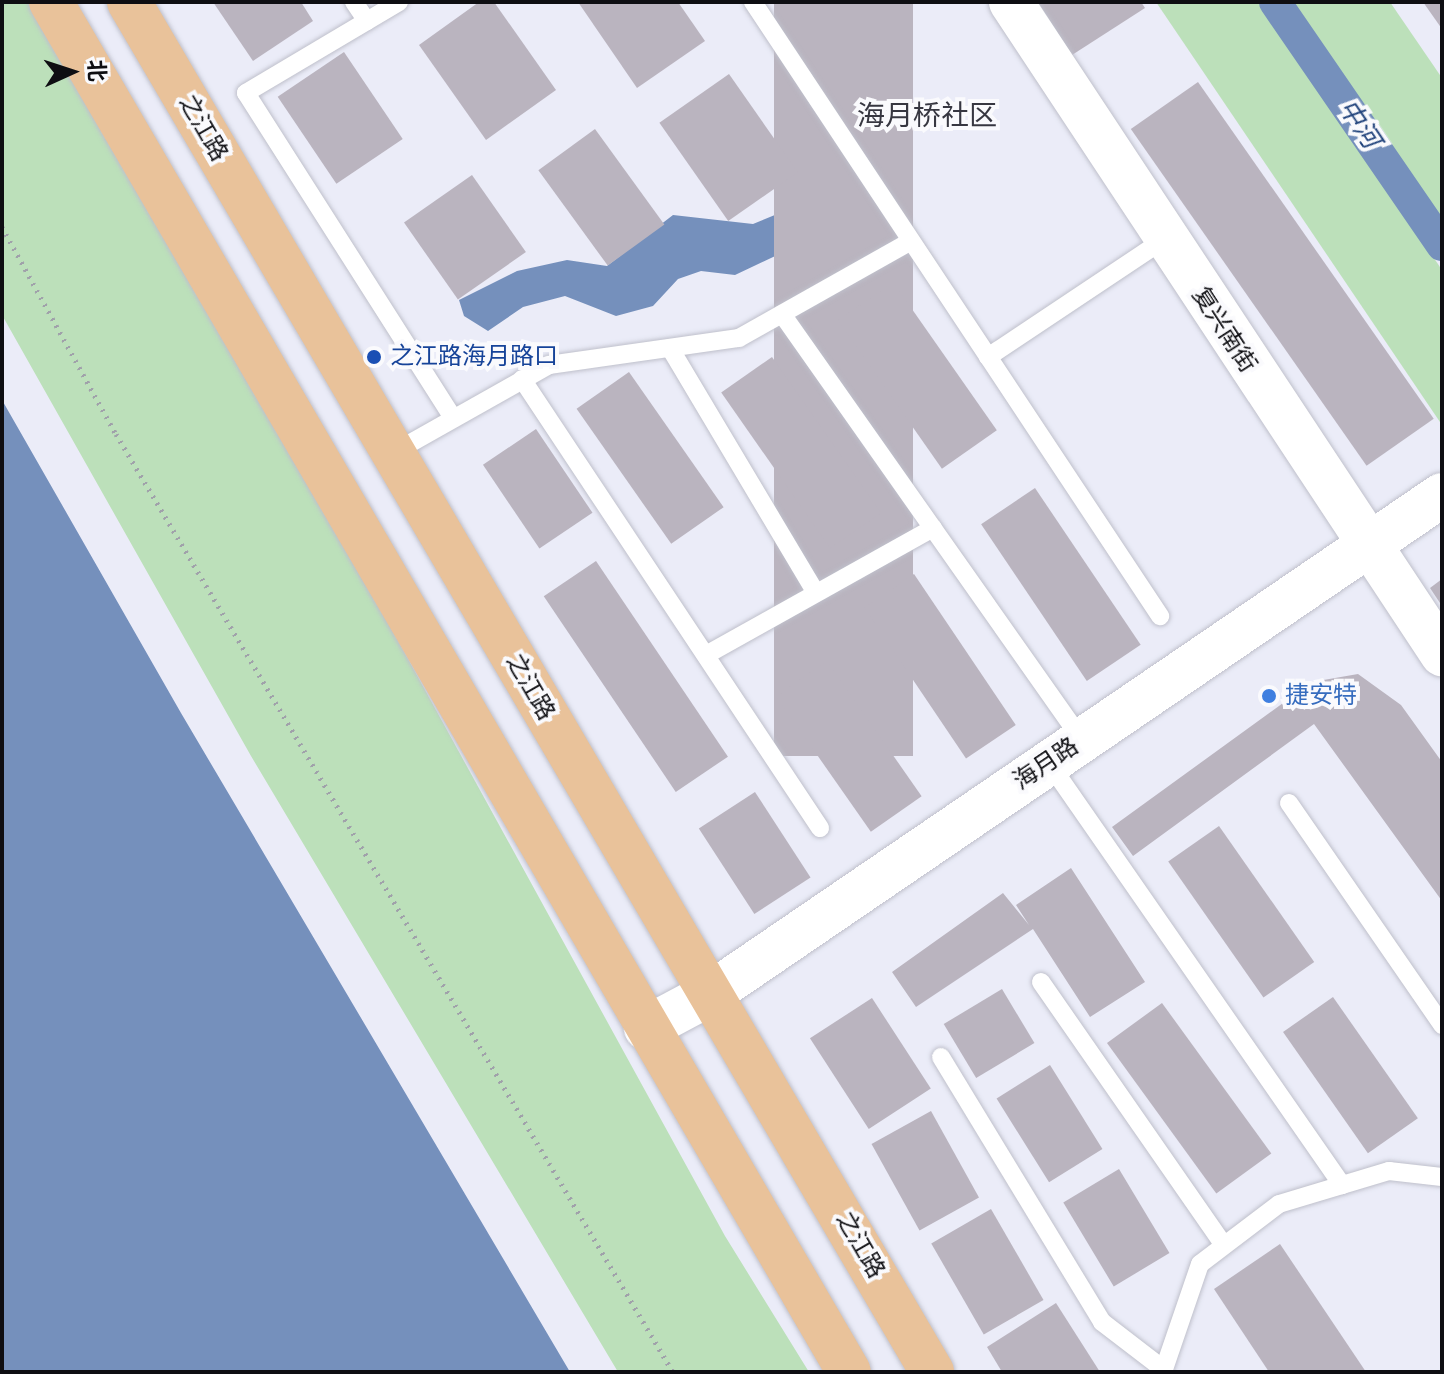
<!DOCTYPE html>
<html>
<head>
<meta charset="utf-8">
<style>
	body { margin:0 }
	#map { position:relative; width:1444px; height:1374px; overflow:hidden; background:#ebecf8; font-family:"Work Sans","Noto Sans SC",sans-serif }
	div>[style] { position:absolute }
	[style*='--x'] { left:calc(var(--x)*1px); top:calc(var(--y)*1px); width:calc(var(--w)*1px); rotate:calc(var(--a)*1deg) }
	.green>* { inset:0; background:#bce0ba }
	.water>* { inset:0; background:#7590bc }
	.canal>* { height:32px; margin:-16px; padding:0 16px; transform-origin:16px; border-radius:16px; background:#7590bc }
	.building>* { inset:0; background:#bab4bf; transform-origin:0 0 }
	.path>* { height:5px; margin-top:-2.5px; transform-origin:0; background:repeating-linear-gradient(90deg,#a0a1aa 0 2px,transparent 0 8px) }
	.roads { filter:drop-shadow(0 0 2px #bfc0cb) drop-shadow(0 0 2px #bfc0cb) }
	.lane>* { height:18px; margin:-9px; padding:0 9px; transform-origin:9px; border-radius:9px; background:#fff }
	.secondary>* { height:44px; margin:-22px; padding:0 22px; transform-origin:22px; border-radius:22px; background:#fff }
	.primary>* { height:44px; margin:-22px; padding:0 22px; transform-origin:22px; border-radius:22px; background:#e9c29a }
	.dots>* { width:22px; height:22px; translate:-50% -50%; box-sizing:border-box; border:4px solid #fafafd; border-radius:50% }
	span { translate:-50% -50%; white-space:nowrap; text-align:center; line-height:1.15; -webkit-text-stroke:8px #fafafd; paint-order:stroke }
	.street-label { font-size:24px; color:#0e0e12 }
	.transit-label { font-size:24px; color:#164399 }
	.left { translate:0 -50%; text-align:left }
	.shop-label { font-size:24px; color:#366cbe }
	.water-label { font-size:26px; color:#22447c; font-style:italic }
	.quarter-label { font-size:28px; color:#373741 }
	.frame { position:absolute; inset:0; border:4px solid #0e0e12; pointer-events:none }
	.north { position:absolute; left:32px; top:32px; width:80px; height:80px; -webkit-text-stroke:6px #fafafd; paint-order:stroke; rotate:87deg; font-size:22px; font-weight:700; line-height:32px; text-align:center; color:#0e0e12 }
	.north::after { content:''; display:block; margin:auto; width:28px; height:36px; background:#0e0e12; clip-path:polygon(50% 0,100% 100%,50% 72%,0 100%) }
</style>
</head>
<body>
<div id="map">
	<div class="green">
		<div style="clip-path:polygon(2px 2px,47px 2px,725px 1236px,809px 1372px,618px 1372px,251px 756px,2px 315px)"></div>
		<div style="clip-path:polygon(1156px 2px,1260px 2px,1442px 270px,1442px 425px)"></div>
		<div style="clip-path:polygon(1290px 2px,1390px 2px,1442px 78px,1442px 225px)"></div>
	</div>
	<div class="water">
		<div style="clip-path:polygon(809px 201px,821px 223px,788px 250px,735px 275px,701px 271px,678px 279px,653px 306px,616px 316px,565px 296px,523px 307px,488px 331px,464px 316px,459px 300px,517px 271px,567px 260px,607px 266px,673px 215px,753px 224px)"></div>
		<div style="clip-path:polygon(2px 400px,181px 713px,570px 1372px,2px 1372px)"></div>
	</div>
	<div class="canal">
		<div style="--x:1275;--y:2;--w:295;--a:55.5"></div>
	</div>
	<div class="building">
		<div style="clip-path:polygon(213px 2px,301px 2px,313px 21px,253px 61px)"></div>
		<div style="clip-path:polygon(479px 2px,494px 2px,556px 90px,486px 140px,419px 45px)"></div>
		<div style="clip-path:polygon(578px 2px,678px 2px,705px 41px,637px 88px)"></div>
		<div style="left:774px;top:2px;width:139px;height:754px"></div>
		<div style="clip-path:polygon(1038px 2px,1141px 2px,1145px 8px,1072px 55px)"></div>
		<div style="clip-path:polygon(1423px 2px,1442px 2px,1442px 29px)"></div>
		<div style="left:344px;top:52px;width:105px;height:80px;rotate:56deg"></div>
		<div style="left:729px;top:74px;width:120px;height:85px;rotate:55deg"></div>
		<div style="left:1198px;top:82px;width:411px;height:82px;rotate:55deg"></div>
		<div style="left:595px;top:129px;width:118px;height:70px;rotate:54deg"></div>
		<div style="left:472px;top:175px;width:94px;height:83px;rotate:55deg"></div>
		<div style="left:893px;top:282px;width:181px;height:67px;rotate:55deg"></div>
		<div style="left:772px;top:357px;width:190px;height:62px;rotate:55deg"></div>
		<div style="left:629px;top:372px;width:165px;height:64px;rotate:55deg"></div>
		<div style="left:536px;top:429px;width:101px;height:64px;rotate:56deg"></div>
		<div style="left:1035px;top:488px;width:189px;height:65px;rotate:56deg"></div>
		<div style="left:596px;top:561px;width:236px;height:63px;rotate:56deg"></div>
		<div style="left:914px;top:574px;width:182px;height:60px;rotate:56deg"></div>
		<div style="clip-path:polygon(1442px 579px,1442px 606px,1430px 588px)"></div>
		<div style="left:827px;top:661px;width:165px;height:62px;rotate:55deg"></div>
		<div style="clip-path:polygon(1358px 674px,1401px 705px,1442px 762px,1442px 901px,1314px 724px,1133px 856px,1112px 827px,1312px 682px)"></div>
		<div style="left:755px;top:792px;width:102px;height:67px;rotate:57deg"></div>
		<div style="left:1219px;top:826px;width:166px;height:62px;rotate:55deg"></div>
		<div style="clip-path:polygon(1071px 868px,1145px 982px,1090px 1017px,1033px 929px,916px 1007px,892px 972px,1003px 893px,1029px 925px,1016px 905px)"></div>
		<div style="left:1002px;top:989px;width:63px;height:68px;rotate:59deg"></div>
		<div style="left:1333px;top:997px;width:148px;height:61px;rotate:55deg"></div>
		<div style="left:872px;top:998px;width:108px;height:74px;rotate:57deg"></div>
		<div style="left:1162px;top:1003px;width:186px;height:68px;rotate:54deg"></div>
		<div style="left:1050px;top:1065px;width:99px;height:63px;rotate:58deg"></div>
		<div style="left:931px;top:1111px;width:99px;height:68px;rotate:61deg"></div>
		<div style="left:1119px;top:1169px;width:98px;height:65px;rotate:59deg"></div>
		<div style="left:991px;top:1209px;width:105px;height:69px;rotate:60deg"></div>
		<div style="clip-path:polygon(1280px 1244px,1366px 1372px,1269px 1372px,1214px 1289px)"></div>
		<div style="clip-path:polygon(1056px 1303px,1100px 1372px,1002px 1372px,987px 1347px)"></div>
	</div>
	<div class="path">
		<div style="--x:2;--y:227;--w:236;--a:61.2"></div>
		<div style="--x:116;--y:434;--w:1091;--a:59.3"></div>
	</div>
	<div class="roads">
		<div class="lane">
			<div style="--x:354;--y:2;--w:23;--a:56"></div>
			<div style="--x:399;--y:2;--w:178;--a:149.3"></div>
			<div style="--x:246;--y:93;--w:382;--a:57.5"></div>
			<div style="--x:753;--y:2;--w:737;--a:56.46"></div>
			<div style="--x:782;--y:314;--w:521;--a:54.85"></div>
			<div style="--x:670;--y:348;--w:285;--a:59.2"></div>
			<div style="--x:988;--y:357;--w:213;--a:-33.7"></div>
			<div style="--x:522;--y:379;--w:539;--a:56.43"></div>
			<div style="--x:393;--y:453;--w:179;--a:-29.4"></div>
			<div style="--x:549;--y:365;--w:192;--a:-8.1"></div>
			<div style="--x:739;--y:338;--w:197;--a:-29.4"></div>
			<div style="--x:706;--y:655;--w:260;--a:-29.2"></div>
			<div style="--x:1049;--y:763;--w:514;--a:55.23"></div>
			<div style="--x:1289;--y:803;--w:270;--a:55.4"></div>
			<div style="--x:1041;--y:982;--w:320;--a:55.2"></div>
			<div style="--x:941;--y:1057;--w:310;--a:58.7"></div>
			<div style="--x:1102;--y:1322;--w:77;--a:37.6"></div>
			<div style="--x:1163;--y:1372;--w:114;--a:-71.1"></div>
			<div style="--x:1200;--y:1264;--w:99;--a:-37.2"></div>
			<div style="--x:1279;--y:1204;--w:115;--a:-16.7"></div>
			<div style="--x:1389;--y:1171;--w:53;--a:6.5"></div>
		</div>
		<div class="secondary">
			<div style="--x:1011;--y:2;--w:782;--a:56.53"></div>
			<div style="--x:646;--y:1028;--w:72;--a:-28"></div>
			<div style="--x:710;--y:994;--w:886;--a:-34.28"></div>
		</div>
		<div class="primary">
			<div style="--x:51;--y:2;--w:1585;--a:59.78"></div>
			<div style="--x:129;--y:2;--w:1588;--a:59.62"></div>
		</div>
	</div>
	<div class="dots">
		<div style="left:374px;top:357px;background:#1a4fb4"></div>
		<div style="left:1269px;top:696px;background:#3f7fe0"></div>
	</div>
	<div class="street-label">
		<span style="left:203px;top:128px;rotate:60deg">之江路</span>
		<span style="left:1224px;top:330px;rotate:57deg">复兴南街</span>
		<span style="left:530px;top:687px;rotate:60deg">之江路</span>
		<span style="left:1046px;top:764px;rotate:-34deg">海月路</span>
		<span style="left:860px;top:1245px;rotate:60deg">之江路</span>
	</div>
	<div class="transit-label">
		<span class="left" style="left:390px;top:357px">之江路海月路口</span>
	</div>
	<div class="shop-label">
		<span class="left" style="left:1285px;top:696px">捷安特</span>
	</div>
	<div class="water-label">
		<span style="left:1359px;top:124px;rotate:56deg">中河</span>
	</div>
	<div class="quarter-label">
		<span style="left:927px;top:116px">海月桥社区</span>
	</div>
	<div class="frame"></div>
	<div class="north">北</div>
</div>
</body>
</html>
